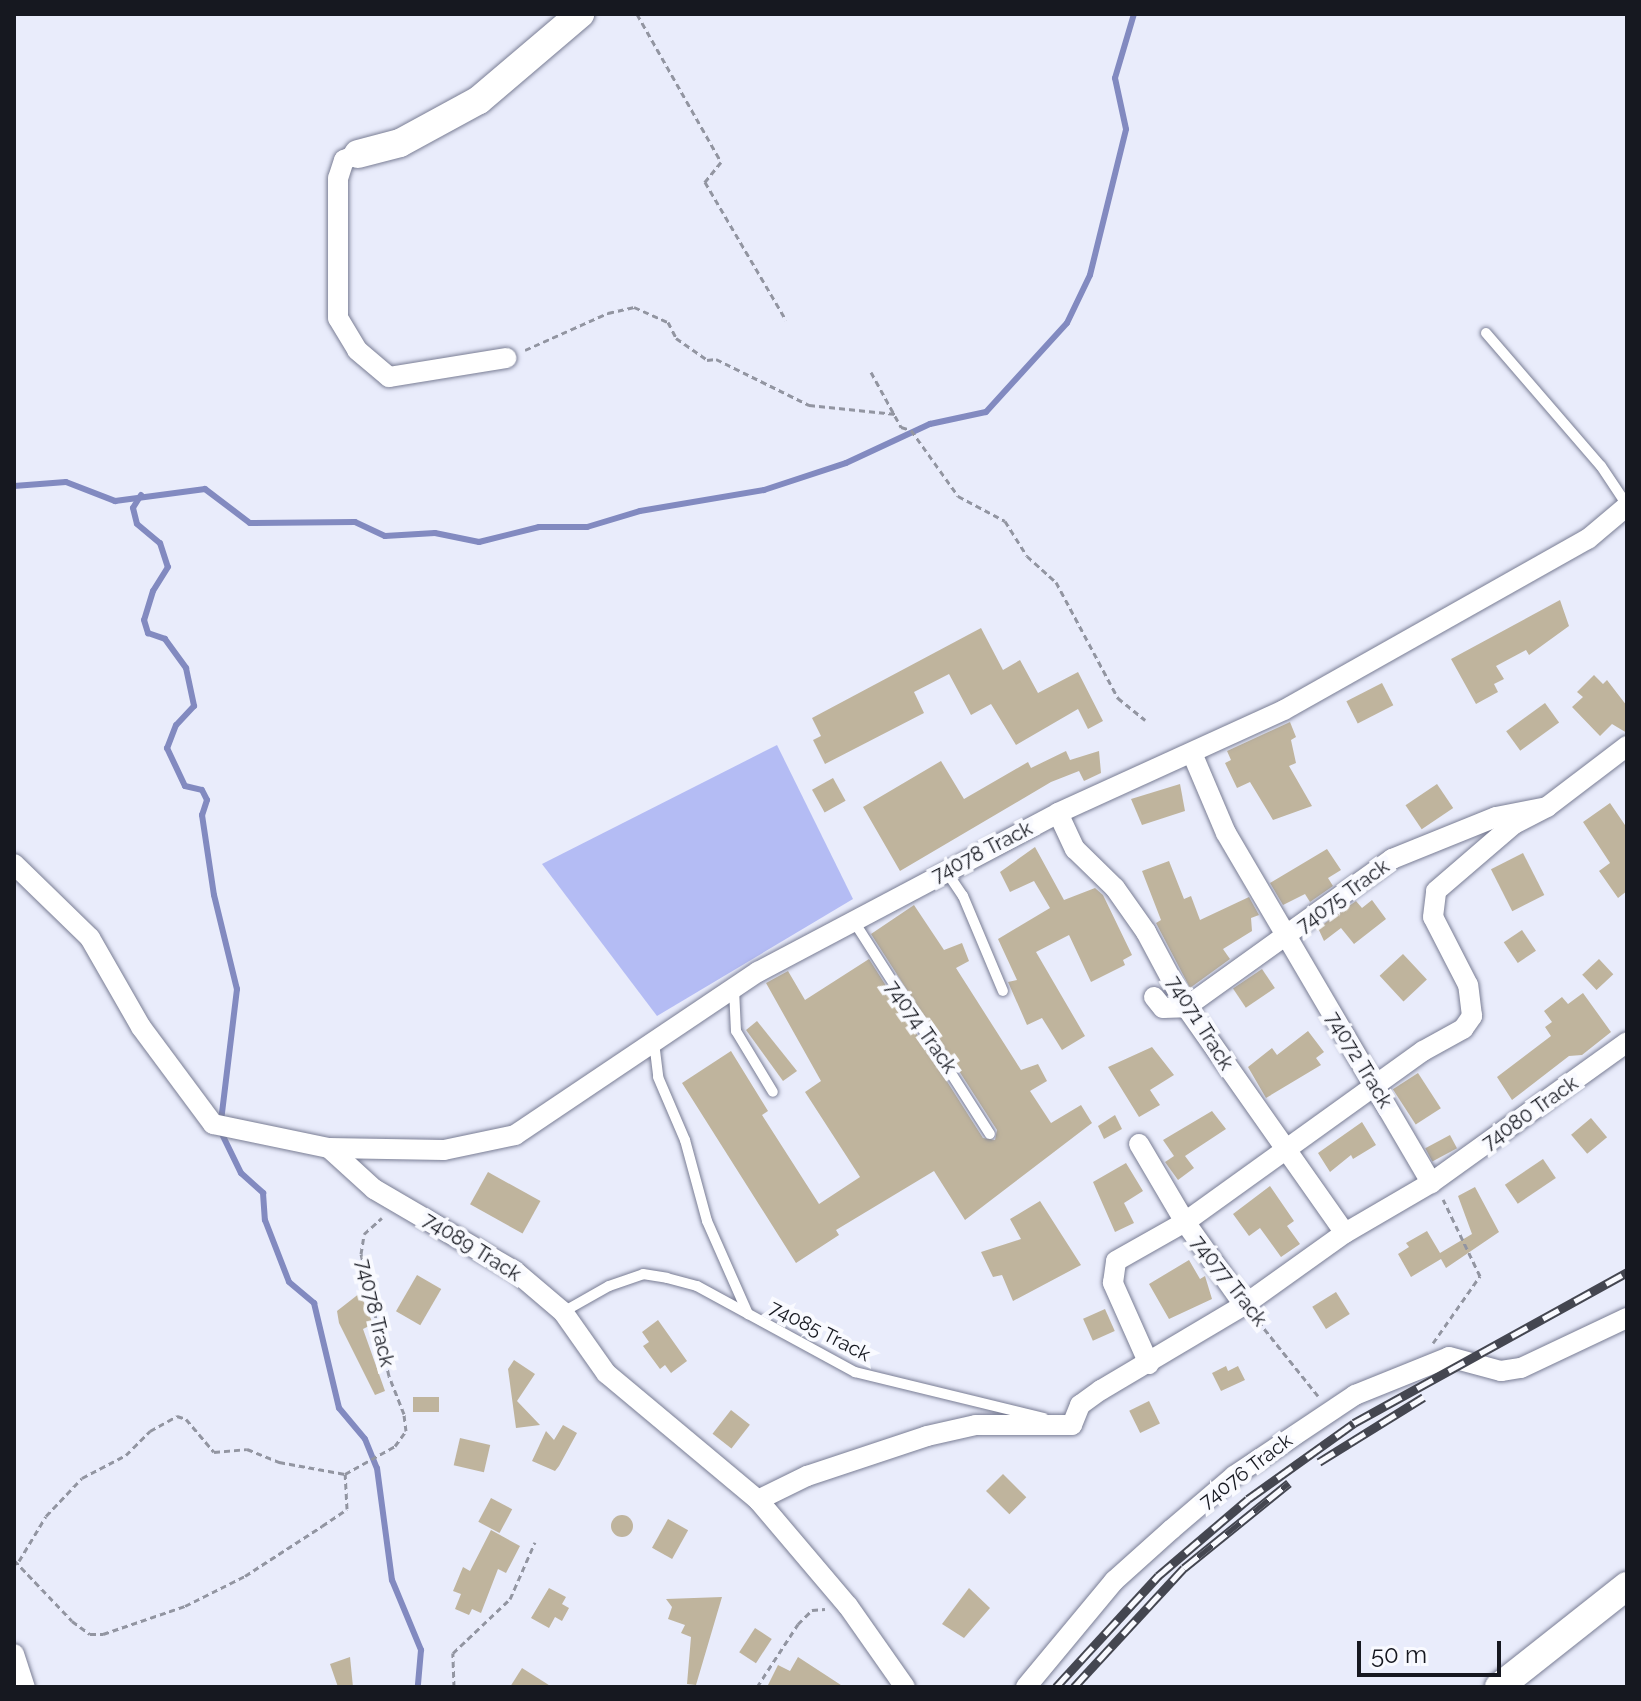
<!DOCTYPE html>
<html>
<head>
<meta charset="utf-8">
<style>
	body { margin:0 }
	#map { position:relative; width:1641px; height:1701px; overflow:hidden; background:#e9ecfb; font-family:Raleway,sans-serif }
	div>[style] { position:absolute }
	[style*='--x'] { left:calc(var(--x)*1px); top:calc(var(--y)*1px); width:calc(var(--w)*1px); rotate:calc(var(--a)*1deg) }
	.green>* { inset:0; background:#b4bcf4 }
	.stream>* { height:6px; margin:-3px; padding:0 3px; transform-origin:3px; border-radius:3px; background:#828ac0 }
	.building>* { inset:0; background:#bfb49d; transform-origin:0 0 }
	.round { border-radius:50% }
	.path>* { height:3px; margin-top:-1.5px; transform-origin:0; background:repeating-linear-gradient(90deg,#9295a1 0 6px,transparent 0 10px) }
	.roads { filter:drop-shadow(0 0 2px #797d94) drop-shadow(0 0 2px #797d94) }
	.lane>* { height:10px; margin:-5px; padding:0 5px; transform-origin:5px; border-radius:5px; background:#fff }
	.street>* { height:20px; margin:-10px; padding:0 10px; transform-origin:10px; border-radius:10px; background:#fff }
	.secondary>* { height:28px; margin:-14px; padding:0 14px; transform-origin:14px; border-radius:14px; background:#fff }
	.rail>* { height:9px; margin-top:-4.5px; transform-origin:0; background:repeating-linear-gradient(90deg,#f9faff 0 18px,#444650 0 36px); box-sizing:border-box; border-block:2px solid #444650 }
	span { translate:-50% -50%; white-space:nowrap; text-align:center; line-height:1.15; -webkit-text-stroke:8px #f9faff; paint-order:stroke }
	.street-label { font-size:20px; color:#161820 }
	.frame { position:absolute; inset:0; border:16px solid #161820; pointer-events:none }
	.scale { position:absolute; left:1357px; top:1641px; width:144px; height:36px; box-sizing:border-box; border:4px solid #161820; border-top:0; padding-left:10px; font-size:24px; line-height:28px; white-space:nowrap; color:#161820; -webkit-text-stroke:6px #f9faff; paint-order:stroke }
</style>
</head>
<body>
<div id="map">
	<div class="green">
		<div style="clip-path:polygon(777px 745px,853px 899px,657px 1016px,542px 864px)"></div>
	</div>
	<div class="stream">
		<div style="--x:14;--y:486;--w:52;--a:-4.4"></div>
		<div style="--x:66;--y:482;--w:53;--a:21.2"></div>
		<div style="--x:115;--y:501;--w:91;--a:-7.6"></div>
		<div style="--x:205;--y:489;--w:56;--a:37.1"></div>
		<div style="--x:250;--y:523;--w:105;--a:-0.5"></div>
		<div style="--x:355;--y:522;--w:33;--a:25"></div>
		<div style="--x:385;--y:536;--w:50;--a:-3.4"></div>
		<div style="--x:435;--y:533;--w:45;--a:11.6"></div>
		<div style="--x:479;--y:542;--w:62;--a:-14"></div>
		<div style="--x:539;--y:527;--w:48;--a:0"></div>
		<div style="--x:587;--y:527;--w:55;--a:-16.8"></div>
		<div style="--x:640;--y:511;--w:126;--a:-9.6"></div>
		<div style="--x:764;--y:490;--w:86;--a:-18.2"></div>
		<div style="--x:846;--y:463;--w:93;--a:-24.9"></div>
		<div style="--x:930;--y:424;--w:57;--a:-12.1"></div>
		<div style="--x:986;--y:412;--w:120;--a:-47.7"></div>
		<div style="--x:1067;--y:323;--w:53;--a:-64.4"></div>
		<div style="--x:1090;--y:275;--w:150;--a:-76.1"></div>
		<div style="--x:1126;--y:129;--w:52;--a:-102.2"></div>
		<div style="--x:1115;--y:78;--w:67;--a:-73.5"></div>
		<div style="--x:141;--y:495;--w:15;--a:122"></div>
		<div style="--x:133;--y:508;--w:16;--a:76"></div>
		<div style="--x:137;--y:524;--w:30;--a:40"></div>
		<div style="--x:160;--y:543;--w:25;--a:72"></div>
		<div style="--x:168;--y:567;--w:28;--a:122"></div>
		<div style="--x:153;--y:591;--w:30;--a:107"></div>
		<div style="--x:144;--y:620;--w:14;--a:73"></div>
		<div style="--x:148;--y:633;--w:18;--a:19"></div>
		<div style="--x:165;--y:639;--w:36;--a:54"></div>
		<div style="--x:186;--y:668;--w:39;--a:78"></div>
		<div style="--x:194;--y:706;--w:26;--a:133"></div>
		<div style="--x:176;--y:725;--w:25;--a:111"></div>
		<div style="--x:167;--y:748;--w:42;--a:64.7"></div>
		<div style="--x:185;--y:786;--w:17;--a:13"></div>
		<div style="--x:202;--y:790;--w:11;--a:63"></div>
		<div style="--x:207;--y:800;--w:16;--a:108"></div>
		<div style="--x:202;--y:815;--w:81;--a:81.5"></div>
		<div style="--x:214;--y:895;--w:97;--a:76.3"></div>
		<div style="--x:237;--y:989;--w:142;--a:96.9"></div>
		<div style="--x:220;--y:1130;--w:48;--a:64"></div>
		<div style="--x:241;--y:1173;--w:30;--a:42"></div>
		<div style="--x:263;--y:1193;--w:27;--a:86"></div>
		<div style="--x:265;--y:1220;--w:66;--a:68.8"></div>
		<div style="--x:289;--y:1282;--w:33;--a:40"></div>
		<div style="--x:314;--y:1303;--w:108;--a:76.6"></div>
		<div style="--x:339;--y:1408;--w:40;--a:50"></div>
		<div style="--x:365;--y:1439;--w:31;--a:68"></div>
		<div style="--x:377;--y:1468;--w:113;--a:82.4"></div>
		<div style="--x:392;--y:1580;--w:76;--a:67.5"></div>
		<div style="--x:421;--y:1650;--w:37;--a:95"></div>
	</div>
	<div class="building">
		<div style="clip-path:polygon(1560px 600px,1569px 626px,1529px 655px,1526px 650px,1496px 666px,1504px 679px,1494px 684px,1498px 692px,1476px 704px,1451px 659px)"></div>
		<div style="clip-path:polygon(981px 628px,1003px 670px,1020px 660px,1038px 693px,1078px 672px,1103px 721px,1088px 729px,1078px 709px,1016px 745px,991px 704px,971px 715px,949px 674px,914px 692px,924px 713px,825px 764px,813px 740px,821px 736px,812px 718px)"></div>
		<div style="clip-path:polygon(1594px 675px,1603px 684px,1607px 680px,1627px 706px,1627px 733px,1612px 724px,1600px 736px,1572px 707px,1583px 697px,1577px 692px)"></div>
		<div style="left:1382px;top:683px;width:25px;height:40px;rotate:63deg"></div>
		<div style="left:1545px;top:703px;width:24px;height:48px;rotate:54deg"></div>
		<div style="clip-path:polygon(1290px 722px,1296px 737px,1291px 740px,1296px 763px,1289px 766px,1312px 806px,1273px 820px,1250px 782px,1237px 788px,1225px 763px,1231px 760px,1227px 751px)"></div>
		<div style="clip-path:polygon(1066px 751px,1070px 760px,1099px 751px,1101px 773px,1084px 781px,1079px 771px,1051px 782px,900px 871px,863px 807px,941px 761px,964px 799px,1028px 762px,1031px 768px)"></div>
		<div style="left:833px;top:778px;width:26px;height:24px;rotate:61deg"></div>
		<div style="clip-path:polygon(1180px 784px,1185px 811px,1142px 825px,1131px 799px)"></div>
		<div style="left:1437px;top:784px;width:29px;height:38px;rotate:56deg"></div>
		<div style="clip-path:polygon(1610px 803px,1627px 828px,1627px 891px,1618px 898px,1599px 871px,1610px 863px,1583px 822px)"></div>
		<div style="clip-path:polygon(1035px 847px,1064px 900px,1095px 888px,1103px 895px,1132px 955px,1123px 960px,1125px 965px,1091px 982px,1069px 935px,1036px 952px,1085px 1036px,1062px 1050px,1042px 1018px,1027px 1025px,1008px 982px,1017px 980px,998px 939px,1050px 908px,1034px 881px,1010px 892px,1000px 872px)"></div>
		<div style="clip-path:polygon(1327px 849px,1341px 870px,1328px 878px,1333px 886px,1310px 902px,1305px 894px,1283px 905px,1270px 883px)"></div>
		<div style="left:1523px;top:853px;width:47px;height:36px;rotate:63deg"></div>
		<div style="clip-path:polygon(1169px 861px,1184px 899px,1191px 896px,1200px 920px,1249px 897px,1259px 915px,1251px 918px,1252px 931px,1223px 949px,1230px 959px,1190px 988px,1156px 923px,1161px 920px,1142px 871px)"></div>
		<div style="clip-path:polygon(1372px 900px,1386px 919px,1354px 944px,1341px 928px,1324px 941px,1318px 928px,1356px 901px,1362px 908px)"></div>
		<div style="clip-path:polygon(914px 905px,944px 950px,962px 943px,969px 961px,956px 968px,1021px 1070px,1038px 1064px,1047px 1081px,1030px 1091px,1051px 1123px,1081px 1105px,1092px 1123px,965px 1220px,934px 1171px,836px 1230px,839px 1235px,796px 1263px,682px 1083px,731px 1051px,768px 1111px,762px 1115px,819px 1204px,860px 1177px,805px 1092px,821px 1081px,766px 983px,788px 971px,805px 1000px,869px 959px,983px 1138px,995px 1140px,997px 1130px,871px 934px)"></div>
		<div style="left:1522px;top:930px;width:25px;height:22px;rotate:56deg"></div>
		<div style="left:1403px;top:954px;width:35px;height:32px;rotate:47deg"></div>
		<div style="left:1599px;top:959px;width:21px;height:23px;rotate:47deg"></div>
		<div style="left:1262px;top:969px;width:23px;height:35px;rotate:56deg"></div>
		<div style="clip-path:polygon(1583px 993px,1611px 1032px,1582px 1055px,1569px 1056px,1512px 1100px,1497px 1077px,1551px 1036px,1545px 1027px,1552px 1022px,1544px 1011px,1562px 997px,1568px 1004px)"></div>
		<div style="clip-path:polygon(757px 1021px,797px 1071px,783px 1081px,746px 1030px)"></div>
		<div style="clip-path:polygon(1308px 1031px,1324px 1052px,1316px 1058px,1321px 1065px,1266px 1098px,1248px 1067px,1272px 1048px,1277px 1055px)"></div>
		<div style="clip-path:polygon(1152px 1047px,1174px 1075px,1150px 1090px,1160px 1105px,1139px 1117px,1108px 1067px)"></div>
		<div style="left:1418px;top:1073px;width:42px;height:30px;rotate:57deg"></div>
		<div style="clip-path:polygon(1212px 1111px,1226px 1129px,1185px 1156px,1194px 1168px,1178px 1180px,1165px 1162px,1174px 1156px,1163px 1140px)"></div>
		<div style="clip-path:polygon(1115px 1115px,1122px 1129px,1104px 1139px,1098px 1126px)"></div>
		<div style="left:1591px;top:1118px;width:25px;height:26px;rotate:50deg"></div>
		<div style="clip-path:polygon(1362px 1122px,1376px 1145px,1353px 1159px,1351px 1155px,1330px 1172px,1318px 1153px)"></div>
		<div style="left:1450px;top:1135px;width:15px;height:28px;rotate:62deg"></div>
		<div style="left:1543px;top:1159px;width:23px;height:46px;rotate:56deg"></div>
		<div style="clip-path:polygon(1126px 1163px,1143px 1191px,1124px 1203px,1134px 1223px,1115px 1232px,1093px 1182px)"></div>
		<div style="left:488px;top:1172px;width:60px;height:37px;rotate:29deg"></div>
		<div style="clip-path:polygon(1270px 1186px,1294px 1221px,1287px 1226px,1300px 1244px,1281px 1257px,1260px 1228px,1249px 1236px,1233px 1214px)"></div>
		<div style="clip-path:polygon(1475px 1187px,1499px 1232px,1446px 1268px,1441px 1259px,1411px 1277px,1398px 1254px,1409px 1247px,1406px 1243px,1427px 1231px,1440px 1253px,1472px 1234px,1458px 1196px)"></div>
		<div style="clip-path:polygon(1040px 1201px,1081px 1265px,1013px 1301px,1002px 1275px,993px 1277px,981px 1252px,1021px 1239px,1010px 1219px)"></div>
		<div style="clip-path:polygon(1189px 1260px,1200px 1279px,1205px 1276px,1212px 1299px,1169px 1319px,1149px 1284px)"></div>
		<div style="left:417px;top:1275px;width:28px;height:42px;rotate:30deg"></div>
		<div style="left:1336px;top:1292px;width:26px;height:28px;rotate:58deg"></div>
		<div style="clip-path:polygon(360px 1293px,373px 1324px,363px 1329px,385px 1391px,375px 1395px,339px 1323px,337px 1311px)"></div>
		<div style="left:1105px;top:1309px;width:24px;height:24px;rotate:66deg"></div>
		<div style="clip-path:polygon(658px 1320px,687px 1361px,671px 1373px,665px 1365px,660px 1369px,643px 1346px,649px 1342px,642px 1332px)"></div>
		<div style="clip-path:polygon(514px 1360px,535px 1374px,517px 1401px,540px 1425px,516px 1428px,508px 1369px)"></div>
		<div style="clip-path:polygon(1226px 1366px,1228px 1371px,1238px 1366px,1245px 1380px,1221px 1391px,1212px 1373px)"></div>
		<div style="left:413px;top:1397px;width:26px;height:15px"></div>
		<div style="left:1149px;top:1401px;width:25px;height:22px;rotate:64deg"></div>
		<div style="left:731px;top:1410px;width:24px;height:30px;rotate:38deg"></div>
		<div style="clip-path:polygon(563px 1425px,577px 1433px,559px 1466px,555px 1471px,532px 1461px,546px 1431px,554px 1440px)"></div>
		<div style="left:460px;top:1438px;width:31px;height:28px;rotate:13deg"></div>
		<div style="left:1003px;top:1474px;width:33px;height:24px;rotate:45deg"></div>
		<div style="left:491px;top:1498px;width:24px;height:27px;rotate:28deg"></div>
		<div class="round" style="left:611px;top:1515px;width:22px;height:22px"></div>
		<div style="left:668px;top:1519px;width:23px;height:33px;rotate:29deg"></div>
		<div style="clip-path:polygon(491px 1530px,520px 1546px,506px 1573px,498px 1569px,481px 1613px,472px 1609px,469px 1615px,455px 1609px,461px 1594px,453px 1591px,463px 1567px,470px 1571px)"></div>
		<div style="clip-path:polygon(549px 1588px,566px 1597px,562px 1604px,569px 1608px,562px 1621px,555px 1617px,549px 1628px,531px 1618px)"></div>
		<div style="clip-path:polygon(969px 1588px,990px 1608px,964px 1638px,942px 1624px)"></div>
		<div style="clip-path:polygon(722px 1597px,696px 1685px,687px 1684px,691px 1637px,681px 1633px,685px 1625px,668px 1619px,672px 1607px,666px 1599px)"></div>
		<div style="left:755px;top:1628px;width:20px;height:29px;rotate:33deg"></div>
		<div style="clip-path:polygon(350px 1657px,353px 1687px,338px 1687px,330px 1664px)"></div>
		<div style="clip-path:polygon(798px 1657px,844px 1687px,767px 1687px,778px 1665px,790px 1671px)"></div>
		<div style="clip-path:polygon(522px 1668px,552px 1687px,510px 1687px)"></div>
	</div>
	<div class="path">
		<div style="--x:637;--y:14;--w:170;--a:60.4"></div>
		<div style="--x:721;--y:162;--w:26;--a:129"></div>
		<div style="--x:705;--y:182;--w:160;--a:59.6"></div>
		<div style="--x:525;--y:350;--w:91;--a:-24"></div>
		<div style="--x:608;--y:313;--w:27;--a:-13"></div>
		<div style="--x:634;--y:307;--w:37;--a:24"></div>
		<div style="--x:668;--y:322;--w:18;--a:63"></div>
		<div style="--x:676;--y:338;--w:38;--a:35"></div>
		<div style="--x:707;--y:360;--w:9;--a:-6"></div>
		<div style="--x:716;--y:359;--w:104;--a:26.3"></div>
		<div style="--x:809;--y:405;--w:87;--a:5.9"></div>
		<div style="--x:871;--y:372;--w:63;--a:61.4"></div>
		<div style="--x:901;--y:427;--w:10;--a:17"></div>
		<div style="--x:911;--y:430;--w:81;--a:54.5"></div>
		<div style="--x:958;--y:496;--w:53;--a:28"></div>
		<div style="--x:1005;--y:521;--w:41;--a:57.8"></div>
		<div style="--x:1027;--y:556;--w:39;--a:42"></div>
		<div style="--x:1056;--y:582;--w:132;--a:61.9"></div>
		<div style="--x:1118;--y:698;--w:35;--a:39"></div>
		<div style="--x:1258;--y:1321;--w:96;--a:51.3"></div>
		<div style="--x:1433;--y:1343;--w:82;--a:-55"></div>
		<div style="--x:1480;--y:1276;--w:85;--a:-115.7"></div>
		<div style="--x:14;--y:1560;--w:84;--a:46.4"></div>
		<div style="--x:72;--y:1621;--w:22;--a:36"></div>
		<div style="--x:90;--y:1634;--w:13;--a:0"></div>
		<div style="--x:103;--y:1634;--w:87;--a:-18.9"></div>
		<div style="--x:185;--y:1606;--w:67;--a:-26.6"></div>
		<div style="--x:245;--y:1576;--w:92;--a:-33"></div>
		<div style="--x:322;--y:1526;--w:30;--a:-34"></div>
		<div style="--x:347;--y:1509;--w:35;--a:-93"></div>
		<div style="--x:19;--y:1561;--w:52;--a:-59"></div>
		<div style="--x:46;--y:1516;--w:52;--a:-46.5"></div>
		<div style="--x:82;--y:1478;--w:50;--a:-27.6"></div>
		<div style="--x:126;--y:1455;--w:34;--a:-45"></div>
		<div style="--x:150;--y:1431;--w:31;--a:-29"></div>
		<div style="--x:177;--y:1416;--w:9;--a:18"></div>
		<div style="--x:186;--y:1419;--w:43;--a:49.7"></div>
		<div style="--x:214;--y:1452;--w:33;--a:-5"></div>
		<div style="--x:247;--y:1449;--w:35;--a:22"></div>
		<div style="--x:279;--y:1462;--w:67;--a:10.3"></div>
		<div style="--x:345;--y:1474;--w:57;--a:-29.2"></div>
		<div style="--x:395;--y:1446;--w:19;--a:-54"></div>
		<div style="--x:406;--y:1431;--w:17;--a:-97"></div>
		<div style="--x:404;--y:1414;--w:41;--a:-111.5"></div>
		<div style="--x:389;--y:1376;--w:125;--a:-102.9"></div>
		<div style="--x:361;--y:1254;--w:20;--a:-81"></div>
		<div style="--x:364;--y:1234;--w:24;--a:-42"></div>
		<div style="--x:454;--y:1687;--w:34;--a:-92"></div>
		<div style="--x:453;--y:1653;--w:79;--a:-43.5"></div>
		<div style="--x:510;--y:1599;--w:62;--a:-66.3"></div>
		<div style="--x:757;--y:1687;--w:75;--a:-56.9"></div>
		<div style="--x:798;--y:1624;--w:20;--a:-45"></div>
		<div style="--x:812;--y:1610;--w:13;--a:-4"></div>
	</div>
	<div class="roads">
		<div class="lane">
			<div style="--x:1486;--y:333;--w:176;--a:49.2"></div>
			<div style="--x:1601;--y:466;--w:47;--a:56.3"></div>
			<div style="--x:946;--y:871;--w:30;--a:56"></div>
			<div style="--x:963;--y:896;--w:103;--a:67.2"></div>
			<div style="--x:853;--y:920;--w:254;--a:57.4"></div>
			<div style="--x:734;--y:989;--w:42;--a:87.3"></div>
			<div style="--x:736;--y:1031;--w:71;--a:58.8"></div>
			<div style="--x:654;--y:1042;--w:35;--a:83"></div>
			<div style="--x:658;--y:1077;--w:69;--a:66.8"></div>
			<div style="--x:685;--y:1140;--w:84;--a:74.8"></div>
			<div style="--x:707;--y:1221;--w:102;--a:66.2"></div>
			<div style="--x:563;--y:1312;--w:53;--a:-29.5"></div>
			<div style="--x:609;--y:1286;--w:36;--a:-19"></div>
			<div style="--x:643;--y:1274;--w:24;--a:9"></div>
			<div style="--x:667;--y:1278;--w:31;--a:15"></div>
			<div style="--x:697;--y:1286;--w:180;--a:28.6"></div>
			<div style="--x:855;--y:1372;--w:194;--a:13.7"></div>
		</div>
		<div class="street">
			<div style="--x:358;--y:154;--w:15;--a:157"></div>
			<div style="--x:344;--y:160;--w:19;--a:108"></div>
			<div style="--x:338;--y:178;--w:140;--a:90"></div>
			<div style="--x:338;--y:318;--w:37;--a:59"></div>
			<div style="--x:357;--y:350;--w:42;--a:40.2"></div>
			<div style="--x:389;--y:377;--w:119;--a:-9.2"></div>
			<div style="--x:1192;--y:753;--w:87;--a:67"></div>
			<div style="--x:1226;--y:833;--w:406;--a:59.6"></div>
			<div style="--x:1058;--y:813;--w:40;--a:65"></div>
			<div style="--x:1075;--y:849;--w:56;--a:44.3"></div>
			<div style="--x:1115;--y:888;--w:54;--a:54.8"></div>
			<div style="--x:1146;--y:932;--w:85;--a:61.9"></div>
			<div style="--x:1186;--y:1007;--w:276;--a:54.9"></div>
			<div style="--x:14;--y:864;--w:106;--a:44.2"></div>
			<div style="--x:90;--y:938;--w:103;--a:60.2"></div>
			<div style="--x:141;--y:1027;--w:121;--a:53.4"></div>
			<div style="--x:213;--y:1124;--w:118;--a:11.7"></div>
			<div style="--x:329;--y:1148;--w:61;--a:42.3"></div>
			<div style="--x:374;--y:1189;--w:164;--a:30.3"></div>
			<div style="--x:516;--y:1272;--w:62;--a:40.4"></div>
			<div style="--x:563;--y:1312;--w:75;--a:54.8"></div>
			<div style="--x:606;--y:1373;--w:198;--a:39.9"></div>
			<div style="--x:758;--y:1500;--w:139;--a:49.7"></div>
			<div style="--x:848;--y:1606;--w:99;--a:54.9"></div>
			<div style="--x:1154;--y:997;--w:14;--a:51"></div>
			<div style="--x:1163;--y:1008;--w:23;--a:-2"></div>
			<div style="--x:1186;--y:1007;--w:254;--a:-35.7"></div>
			<div style="--x:1392;--y:859;--w:112;--a:-22"></div>
			<div style="--x:1496;--y:817;--w:52;--a:-11.1"></div>
			<div style="--x:1547;--y:807;--w:101;--a:-37.3"></div>
			<div style="--x:1139;--y:1144;--w:91;--a:59.5"></div>
			<div style="--x:1185;--y:1222;--w:102;--a:54.6"></div>
			<div style="--x:329;--y:1148;--w:115;--a:1"></div>
			<div style="--x:444;--y:1150;--w:73;--a:-11.9"></div>
			<div style="--x:515;--y:1135;--w:293;--a:-33.9"></div>
			<div style="--x:758;--y:972;--w:340;--a:-27.9"></div>
			<div style="--x:1058;--y:813;--w:248;--a:-24.5"></div>
			<div style="--x:1284;--y:710;--w:349;--a:-29.4"></div>
			<div style="--x:1588;--y:539;--w:51;--a:-40.2"></div>
			<div style="--x:1149;--y:1364;--w:89;--a:-114"></div>
			<div style="--x:1113;--y:1283;--w:22;--a:-82"></div>
			<div style="--x:1116;--y:1261;--w:79;--a:-29.5"></div>
			<div style="--x:1185;--y:1222;--w:293;--a:-35.7"></div>
			<div style="--x:1423;--y:1051;--w:46;--a:-28.8"></div>
			<div style="--x:1463;--y:1029;--w:16;--a:-55"></div>
			<div style="--x:1472;--y:1016;--w:31;--a:-97"></div>
			<div style="--x:1468;--y:985;--w:76;--a:-117.2"></div>
			<div style="--x:1433;--y:917;--w:26;--a:-83"></div>
			<div style="--x:1436;--y:891;--w:103;--a:-40.7"></div>
			<div style="--x:1514;--y:824;--w:37;--a:-27"></div>
			<div style="--x:758;--y:1500;--w:55;--a:-26.1"></div>
			<div style="--x:807;--y:1476;--w:126;--a:-18.4"></div>
			<div style="--x:927;--y:1436;--w:50;--a:-12.7"></div>
			<div style="--x:976;--y:1425;--w:96;--a:0"></div>
			<div style="--x:1072;--y:1425;--w:22;--a:-68"></div>
			<div style="--x:1080;--y:1405;--w:26;--a:-36"></div>
			<div style="--x:1101;--y:1390;--w:166;--a:-30.7"></div>
			<div style="--x:1244;--y:1305;--w:124;--a:-35.5"></div>
			<div style="--x:1345;--y:1233;--w:99;--a:-30.2"></div>
			<div style="--x:1431;--y:1183;--w:241;--a:-35.7"></div>
			<div style="--x:14;--y:1654;--w:35;--a:72"></div>
			<div style="--x:1026;--y:1687;--w:138;--a:-50.3"></div>
			<div style="--x:1114;--y:1581;--w:78;--a:-41.9"></div>
			<div style="--x:1172;--y:1529;--w:82;--a:-40.5"></div>
			<div style="--x:1234;--y:1476;--w:146;--a:-33.8"></div>
			<div style="--x:1355;--y:1395;--w:101;--a:-22"></div>
			<div style="--x:1449;--y:1357;--w:54;--a:15.1"></div>
			<div style="--x:1501;--y:1371;--w:20;--a:-9"></div>
			<div style="--x:1521;--y:1368;--w:117;--a:-25.3"></div>
		</div>
		<div class="secondary">
			<div style="--x:358;--y:154;--w:43;--a:-14.7"></div>
			<div style="--x:400;--y:143;--w:90;--a:-28.6"></div>
			<div style="--x:479;--y:100;--w:133;--a:-40.4"></div>
			<div style="--x:1499;--y:1687;--w:163;--a:-38.3"></div>
		</div>
	</div>
	<div class="rail">
		<div style="--x:1319;--y:1462;--w:123;--a:-31.8"></div>
		<div style="--x:1056;--y:1687;--w:151;--a:-47.4"></div>
		<div style="--x:1158;--y:1576;--w:118;--a:-40.5"></div>
		<div style="--x:1248;--y:1499;--w:130;--a:-35.6"></div>
		<div style="--x:1354;--y:1423;--w:312;--a:-28.9"></div>
		<div style="--x:1074;--y:1687;--w:162;--a:-47.3"></div>
		<div style="--x:1184;--y:1568;--w:135;--a:-39"></div>
	</div>
	<div class="street-label">
		<span style="left:982px;top:852px;rotate:-27deg">74078 Track</span>
		<span style="left:1343px;top:896px;rotate:-36deg">74075 Track</span>
		<span style="left:1200px;top:1023px;rotate:58deg">74071 Track</span>
		<span style="left:921px;top:1027px;rotate:55deg">74074 Track</span>
		<span style="left:1359px;top:1060px;rotate:59deg">74072 Track</span>
		<span style="left:1530px;top:1113px;rotate:-35deg">74080 Track</span>
		<span style="left:472px;top:1247px;rotate:32deg">74089 Track</span>
		<span style="left:1229px;top:1281px;rotate:52deg">74077 Track</span>
		<span style="left:375px;top:1313px;rotate:77deg">74078 Track</span>
		<span style="left:820px;top:1331px;rotate:27deg">74085 Track</span>
		<span style="left:1246px;top:1471px;rotate:-37deg">74076 Track</span>
	</div>
	<div class="frame"></div>
	<div class="scale">50 m</div>
</div>
</body>
</html>
